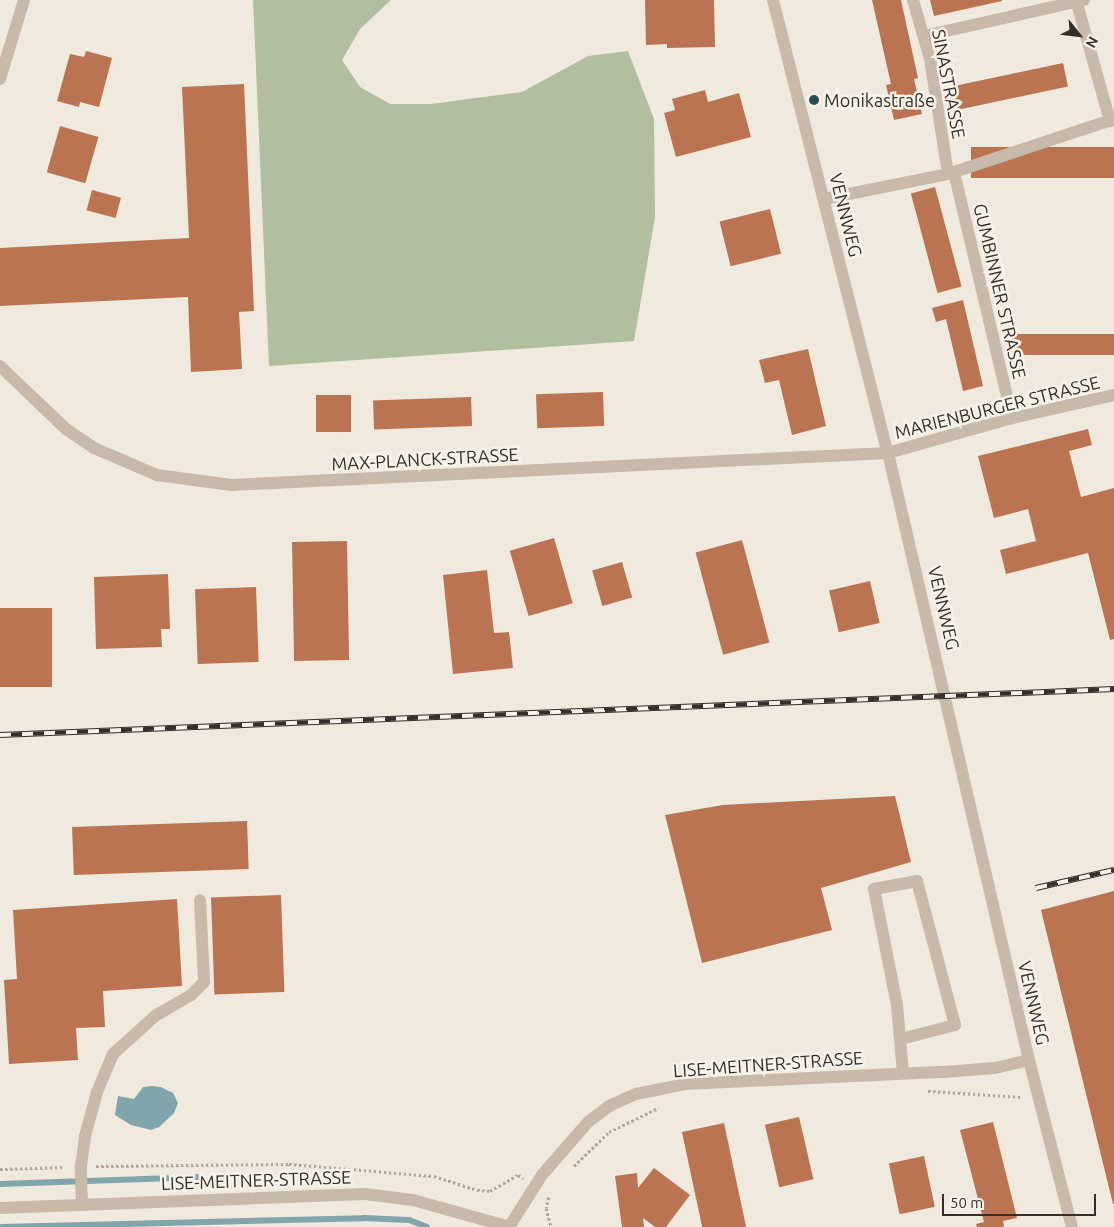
<!DOCTYPE html>
<html>
<head>
<meta charset="utf-8">
<style>
	body { margin:0 }
	#map { position:relative; width:1114px; height:1227px; overflow:hidden; background:#f0e9de; font-family:Ubuntu,sans-serif }
	div>[style] { position:absolute }
	[style*='--x'] { left:calc(var(--x)*1px); top:calc(var(--y)*1px); width:calc(var(--w)*1px); rotate:calc(var(--a)*1deg) }
	.green>* { inset:0; background:#b1be9f }
	.water>* { inset:0; background:#80a5aa }
	.stream>* { height:6px; margin:-3px; padding:0 3px; transform-origin:3px; border-radius:3px; background:#80a5aa }
	.building>* { inset:0; background:#ba7452; transform-origin:0 0 }
	.path>* { height:3px; margin-top:-1.5px; transform-origin:0; background:repeating-linear-gradient(90deg,#b3a495 0 2.5px,transparent 0 5px) }
	.lane>* { height:12px; margin:-6px; padding:0 6px; transform-origin:6px; border-radius:6px; background:#c7baab }
	.street>* { height:12px; margin:-6px; padding:0 6px; transform-origin:6px; border-radius:6px; background:#c7baab }
	.rail>* { height:5.5px; margin-top:-2.75px; transform-origin:0; background:repeating-linear-gradient(90deg,#f8f3ea 0 11px,#352e29 0 22px); box-sizing:border-box; border-block:1px solid #352e29 }
	.dots>* { width:14px; height:14px; translate:-50% -50%; box-sizing:border-box; border:2px solid #f8f3ea; border-radius:50% }
	span { translate:-50% -50%; white-space:nowrap; text-align:center; line-height:1.15; -webkit-text-stroke:5px #f8f3ea; paint-order:stroke }
	.street-label { font-size:18px; color:#352e29 }
	.poi-label { font-size:18px; color:#352e29 }
	.left { translate:0 -50%; text-align:left }
	.north { position:absolute; left:1054px; top:10px; width:50px; height:50px; -webkit-text-stroke:4px #f8f3ea; paint-order:stroke; rotate:119deg; font-size:14px; font-weight:700; line-height:20px; text-align:center; color:#352e29 }
	.north::after { content:''; display:block; margin:auto; width:18px; height:22px; background:#352e29; clip-path:polygon(50% 0,100% 100%,50% 72%,0 100%) }
	.scale { position:absolute; left:942px; top:1194px; width:154px; height:22px; box-sizing:border-box; border:2px solid #352e29; border-top:0; padding-left:6px; font-size:15px; line-height:18px; white-space:nowrap; color:#352e29; -webkit-text-stroke:4px #f8f3ea; paint-order:stroke }
</style>
</head>
<body>
<div id="map">
	<div class="green">
		<div style="clip-path:polygon(253px 0,391px 0,360px 29px,342px 60px,360px 87px,390px 104px,431px 104px,522px 92px,588px 56px,628px 51px,654px 119px,655px 217px,634px 341px,269px 366px)"></div>
	</div>
	<div class="water">
		<div style="clip-path:polygon(152px 1086px,161px 1087px,173px 1093px,178px 1103px,174px 1113px,159px 1127px,151px 1130px,131px 1125px,115px 1115px,118px 1096px,134px 1099px,143px 1087px)"></div>
	</div>
	<div class="stream">
		<div style="--x:0;--y:1184;--w:202;--a:-2"></div>
		<div style="--x:2;--y:1227;--w:362;--a:-1.4"></div>
		<div style="--x:364;--y:1218;--w:45;--a:2.5"></div>
		<div style="--x:409;--y:1220;--w:19;--a:21"></div>
	</div>
	<div class="building">
		<div style="clip-path:polygon(645px 0,714px 0,715px 47px,667px 48px,667px 44px,646px 45px)"></div>
		<div style="clip-path:polygon(872px 0,901px 0,918px 78px,914px 79px,922px 114px,894px 120px,886px 85px,891px 84px)"></div>
		<div style="clip-path:polygon(930px 0,1002px 0,1002px 1px,934px 16px)"></div>
		<div style="clip-path:polygon(86px 51px,112px 58px,99px 107px,80px 102px,79px 107px,57px 101px,70px 54px,84px 57px)"></div>
		<div style="left:1063px;top:63px;width:24px;height:116px;rotate:78deg"></div>
		<div style="clip-path:polygon(244px 84px,254px 311px,239px 312px,242px 369px,191px 372px,188px 297px,0 306px,0 248px,189px 238px,182px 87px)"></div>
		<div style="clip-path:polygon(705px 90px,708px 102px,739px 93px,751px 137px,676px 157px,664px 113px,675px 110px,672px 99px)"></div>
		<div style="left:60px;top:126px;width:40px;height:48px;rotate:16deg"></div>
		<div style="left:1114px;top:147px;width:31px;height:143px;rotate:90deg"></div>
		<div style="left:935px;top:187px;width:103px;height:25px;rotate:75deg"></div>
		<div style="left:92px;top:190px;width:30px;height:21px;rotate:15deg"></div>
		<div style="left:770px;top:209px;width:46px;height:52px;rotate:76deg"></div>
		<div style="clip-path:polygon(963px 300px,983px 386px,963px 391px,946px 319px,936px 322px,932px 308px)"></div>
		<div style="left:1114px;top:334px;width:21px;height:106px;rotate:90deg"></div>
		<div style="clip-path:polygon(808px 349px,826px 426px,792px 435px,779px 380px,765px 383px,759px 360px)"></div>
		<div style="left:603px;top:392px;width:34px;height:67px;rotate:88deg"></div>
		<div style="left:316px;top:395px;width:35px;height:37px"></div>
		<div style="left:471px;top:397px;width:29px;height:98px;rotate:88deg"></div>
		<div style="clip-path:polygon(1088px 429px,1092px 445px,1069px 451px,1081px 497px,1114px 488px,1114px 639px,1110px 640px,1088px 553px,1006px 574px,1000px 550px,1036px 541px,1028px 509px,994px 518px,978px 456px)"></div>
		<div style="left:554px;top:538px;width:68px;height:46px;rotate:74deg"></div>
		<div style="left:742px;top:540px;width:106px;height:48px;rotate:75deg"></div>
		<div style="left:347px;top:541px;width:119px;height:55px;rotate:89deg"></div>
		<div style="left:622px;top:562px;width:37px;height:31px;rotate:74deg"></div>
		<div style="clip-path:polygon(487px 570px,494px 633px,509px 632px,513px 668px,453px 674px,443px 575px)"></div>
		<div style="clip-path:polygon(168px 574px,170px 629px,161px 629px,162px 647px,96px 649px,94px 577px)"></div>
		<div style="left:870px;top:581px;width:43px;height:42px;rotate:77deg"></div>
		<div style="left:256px;top:587px;width:75px;height:61px;rotate:88deg"></div>
		<div style="left:0;top:608px;width:52px;height:79px"></div>
		<div style="clip-path:polygon(895px 796px,911px 862px,821px 888px,832px 930px,702px 963px,665px 815px,723px 805px)"></div>
		<div style="left:247px;top:821px;width:48px;height:175px;rotate:88deg"></div>
		<div style="clip-path:polygon(1114px 891px,1114px 1204px,1113px 1204px,1041px 910px)"></div>
		<div style="left:281px;top:895px;width:97px;height:70px;rotate:88deg"></div>
		<div style="clip-path:polygon(177px 899px,182px 986px,103px 991px,105px 1027px,76px 1028px,78px 1060px,9px 1064px,4px 980px,17px 979px,13px 910px)"></div>
		<div style="left:799px;top:1117px;width:64px;height:35px;rotate:77deg"></div>
		<div style="clip-path:polygon(993px 1122px,1017px 1218px,1003px 1221px,1004px 1227px,977px 1227px,976px 1224px,984px 1222px,960px 1130px)"></div>
		<div style="left:724px;top:1123px;width:106px;height:43px;rotate:78deg"></div>
		<div style="left:924px;top:1156px;width:52px;height:36px;rotate:78deg"></div>
		<div style="clip-path:polygon(654px 1168px,690px 1195px,666px 1227px,655px 1227px,643px 1218px,644px 1227px,622px 1227px,615px 1176px,637px 1173px,638px 1188px)"></div>
	</div>
	<div class="path">
		<div style="--x:928;--y:1091;--w:94;--a:3.7"></div>
		<div style="--x:96;--y:1166;--w:193;--a:-0.6"></div>
		<div style="--x:289;--y:1164;--w:145;--a:4.7"></div>
		<div style="--x:434;--y:1176;--w:45;--a:18"></div>
		<div style="--x:477;--y:1190;--w:13;--a:4"></div>
		<div style="--x:490;--y:1191;--w:32;--a:-30"></div>
		<div style="--x:518;--y:1175;--w:6;--a:31"></div>
		<div style="--x:574;--y:1166;--w:49;--a:-44.2"></div>
		<div style="--x:609;--y:1132;--w:55;--a:-26.1"></div>
		<div style="--x:0;--y:1169;--w:65;--a:-1.8"></div>
		<div style="--x:549;--y:1197;--w:11;--a:105"></div>
		<div style="--x:546;--y:1208;--w:20;--a:75"></div>
	</div>
	<div class="lane">
		<div style="--x:913;--y:0;--w:61;--a:73.9"></div>
		<div style="--x:930;--y:59;--w:116;--a:81.1"></div>
		<div style="--x:1076;--y:0;--w:126;--a:74.3"></div>
		<div style="--x:924;--y:36;--w:164;--a:-12.7"></div>
		<div style="--x:901;--y:1039;--w:56;--a:-14.5"></div>
		<div style="--x:955;--y:1025;--w:149;--a:-104.8"></div>
		<div style="--x:917;--y:881;--w:44;--a:169.5"></div>
		<div style="--x:874;--y:889;--w:118;--a:78.8"></div>
		<div style="--x:897;--y:1005;--w:68;--a:85"></div>
		<div style="--x:82;--y:1204;--w:38;--a:-92"></div>
		<div style="--x:81;--y:1166;--w:30;--a:-82"></div>
		<div style="--x:85;--y:1136;--w:46;--a:-74.7"></div>
		<div style="--x:97;--y:1092;--w:41;--a:-67.2"></div>
		<div style="--x:113;--y:1054;--w:57;--a:-42.1"></div>
		<div style="--x:155;--y:1016;--w:42;--a:-30.3"></div>
		<div style="--x:191;--y:995;--w:18;--a:-45"></div>
		<div style="--x:204;--y:982;--w:82;--a:-92.8"></div>
	</div>
	<div class="street">
		<div style="--x:773;--y:0;--w:467;--a:75.8"></div>
		<div style="--x:888;--y:453;--w:623;--a:76.92"></div>
		<div style="--x:1029;--y:1060;--w:172;--a:75.6"></div>
		<div style="--x:0;--y:79;--w:83;--a:-73.1"></div>
		<div style="--x:954;--y:172;--w:253;--a:76.7"></div>
		<div style="--x:824;--y:199;--w:126;--a:-11.4"></div>
		<div style="--x:948;--y:174;--w:175;--a:-18.3"></div>
		<div style="--x:0;--y:366;--w:91;--a:43.7"></div>
		<div style="--x:66;--y:429;--w:34;--a:34"></div>
		<div style="--x:94;--y:448;--w:69;--a:23.2"></div>
		<div style="--x:157;--y:475;--w:75;--a:7.7"></div>
		<div style="--x:231;--y:485;--w:658;--a:-2.79"></div>
		<div style="--x:888;--y:453;--w:129;--a:-15.8"></div>
		<div style="--x:1012;--y:418;--w:105;--a:-12.7"></div>
		<div style="--x:0;--y:1208;--w:365;--a:-2.2"></div>
		<div style="--x:365;--y:1194;--w:48;--a:7.1"></div>
		<div style="--x:413;--y:1200;--w:101;--a:15.6"></div>
		<div style="--x:509;--y:1227;--w:62;--a:-57.6"></div>
		<div style="--x:542;--y:1175;--w:70;--a:-49"></div>
		<div style="--x:588;--y:1122;--w:26;--a:-37"></div>
		<div style="--x:609;--y:1106;--w:30;--a:-24"></div>
		<div style="--x:636;--y:1094;--w:50;--a:-11.5"></div>
		<div style="--x:685;--y:1084;--w:259;--a:-2.7"></div>
		<div style="--x:944;--y:1072;--w:51;--a:-4.5"></div>
		<div style="--x:995;--y:1068;--w:35;--a:-13"></div>
	</div>
	<div class="rail">
		<div style="--x:0;--y:735;--w:1115;--a:-2.36"></div>
		<div style="--x:1036;--y:888;--w:80;--a:-13"></div>
	</div>
	<div class="dots">
		<div style="left:814px;top:100px;background:#234c53"></div>
	</div>
	<div class="street-label">
		<span style="left:949px;top:84px;rotate:79deg">SINASTRASSE</span>
		<span style="left:846px;top:215px;rotate:76deg">VENNWEG</span>
		<span style="left:1000px;top:291px;rotate:77deg">GUMBINNER STRASSE</span>
		<span style="left:997px;top:407px;rotate:-14deg">MARIENBURGER STRASSE</span>
		<span style="left:425px;top:459px;rotate:-3deg">MAX-PLANCK-STRASSE</span>
		<span style="left:944px;top:608px;rotate:77deg">VENNWEG</span>
		<span style="left:1034px;top:1003px;rotate:77deg">VENNWEG</span>
		<span style="left:768px;top:1064px;rotate:-4deg">LISE-MEITNER-STRASSE</span>
		<span style="left:256px;top:1180px;rotate:-2deg">LISE-MEITNER-STRASSE</span>
	</div>
	<div class="poi-label">
		<span class="left" style="left:824px;top:100px">Monikastraße</span>
	</div>
	<div class="north">N</div>
	<div class="scale">50 m</div>
</div>
</body>
</html>
